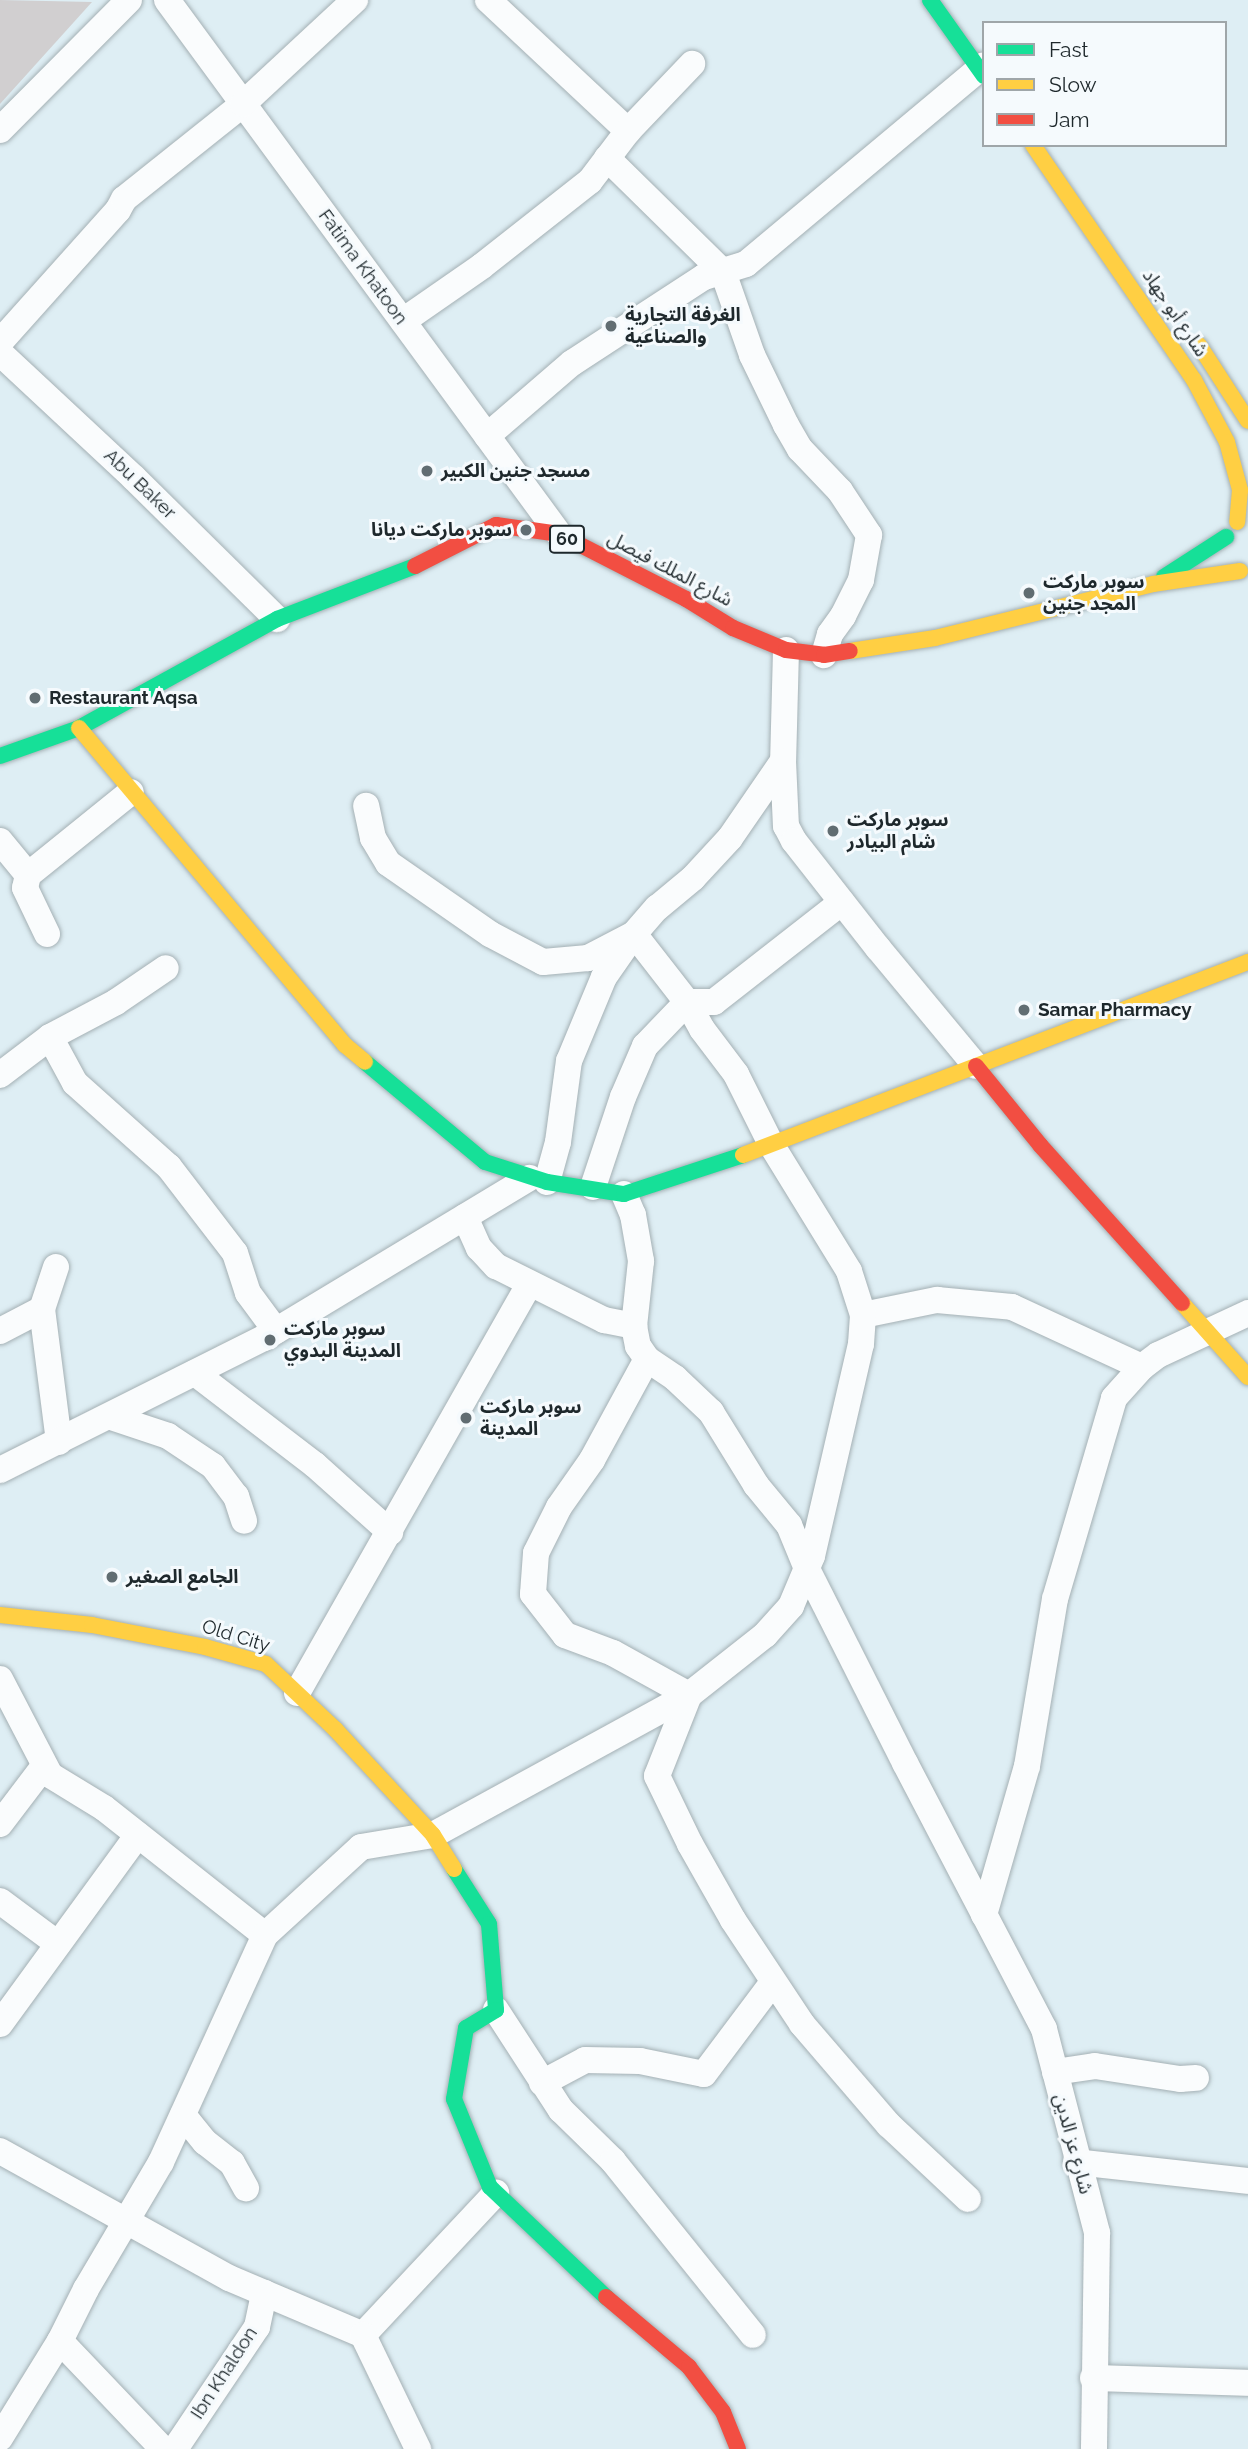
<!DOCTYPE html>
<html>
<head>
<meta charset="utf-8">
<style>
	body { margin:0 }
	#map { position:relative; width:1248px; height:2449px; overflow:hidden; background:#deeef4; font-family:Raleway,"Noto Sans Arabic",sans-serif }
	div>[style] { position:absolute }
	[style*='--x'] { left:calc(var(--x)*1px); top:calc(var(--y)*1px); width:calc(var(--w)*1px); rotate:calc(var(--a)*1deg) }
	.building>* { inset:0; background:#d1cfd0 }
	.roads { filter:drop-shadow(0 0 2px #a4b0b4) drop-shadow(0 0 2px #a4b0b4) }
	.street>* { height:26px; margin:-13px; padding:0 13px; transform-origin:13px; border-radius:13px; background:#fafcfd }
	.fast>* { height:16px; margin:-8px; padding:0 8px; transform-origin:8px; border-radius:8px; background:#16e098 }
	.slow>* { height:16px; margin:-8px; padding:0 8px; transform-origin:8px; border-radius:8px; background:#ffcf43 }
	.jam>* { height:16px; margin:-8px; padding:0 8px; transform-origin:8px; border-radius:8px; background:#f24e42 }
	.dots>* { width:19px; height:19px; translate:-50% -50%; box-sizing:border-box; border:4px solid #f5fafd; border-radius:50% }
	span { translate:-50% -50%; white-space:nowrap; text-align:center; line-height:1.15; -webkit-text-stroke:6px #f5fafd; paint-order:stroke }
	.shield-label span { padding:2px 5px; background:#f5fafd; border:2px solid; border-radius:5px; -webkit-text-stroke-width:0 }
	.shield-label { font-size:18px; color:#1e282c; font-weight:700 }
	.street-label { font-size:19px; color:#1e282c }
	.poi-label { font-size:19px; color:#1e282c; font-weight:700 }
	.left { translate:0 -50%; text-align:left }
	.right { translate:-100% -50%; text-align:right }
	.legend { position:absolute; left:982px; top:21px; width:245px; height:126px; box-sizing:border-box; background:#f5fafd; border:2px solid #9fa6a9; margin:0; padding:9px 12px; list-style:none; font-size:21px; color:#1e282c }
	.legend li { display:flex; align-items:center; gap:14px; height:35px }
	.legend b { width:35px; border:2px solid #9fa6a9 }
</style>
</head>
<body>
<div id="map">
	<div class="building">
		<div style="clip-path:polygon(0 0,92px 2px,0 104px)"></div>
	</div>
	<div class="roads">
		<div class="street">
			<div style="--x:167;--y:0;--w:662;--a:53.72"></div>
			<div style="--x:488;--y:0;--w:192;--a:43.1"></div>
			<div style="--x:0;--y:130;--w:183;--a:-45.2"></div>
			<div style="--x:607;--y:158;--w:163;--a:44.5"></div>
			<div style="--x:723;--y:272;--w:88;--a:70.7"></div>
			<div style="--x:752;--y:355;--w:78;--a:64.1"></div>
			<div style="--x:786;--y:425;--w:28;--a:60"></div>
			<div style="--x:800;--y:449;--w:58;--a:46.4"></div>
			<div style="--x:840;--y:491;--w:53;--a:56.6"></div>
			<div style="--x:869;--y:535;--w:46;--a:100.1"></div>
			<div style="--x:861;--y:580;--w:40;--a:116.6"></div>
			<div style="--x:843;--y:616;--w:22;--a:126"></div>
			<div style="--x:830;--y:634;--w:22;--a:106"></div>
			<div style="--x:403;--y:321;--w:96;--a:-34.8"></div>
			<div style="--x:482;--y:266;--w:137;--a:-38.2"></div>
			<div style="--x:590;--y:181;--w:63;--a:-52.8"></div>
			<div style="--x:628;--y:131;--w:93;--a:-46.3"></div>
			<div style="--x:0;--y:342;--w:177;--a:-48.2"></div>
			<div style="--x:118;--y:210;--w:13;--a:-61"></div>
			<div style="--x:124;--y:199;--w:152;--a:-38.6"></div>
			<div style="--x:243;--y:104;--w:153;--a:-42.9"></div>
			<div style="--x:0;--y:353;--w:183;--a:43"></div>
			<div style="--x:134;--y:478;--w:201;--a:44.6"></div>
			<div style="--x:487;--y:436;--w:112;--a:-40.7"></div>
			<div style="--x:572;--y:363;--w:158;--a:-33.1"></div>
			<div style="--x:704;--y:277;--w:44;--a:-17.2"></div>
			<div style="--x:746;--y:264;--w:310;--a:-39.9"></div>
			<div style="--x:786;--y:650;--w:111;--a:91.5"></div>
			<div style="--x:783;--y:761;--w:65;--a:87.4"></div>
			<div style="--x:786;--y:826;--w:17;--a:62"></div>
			<div style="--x:794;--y:841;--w:136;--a:51.9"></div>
			<div style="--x:878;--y:948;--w:153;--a:50.3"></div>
			<div style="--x:0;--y:841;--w:44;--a:50.5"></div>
			<div style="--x:28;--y:875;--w:132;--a:-38.9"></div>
			<div style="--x:28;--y:875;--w:13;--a:103"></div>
			<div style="--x:25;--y:888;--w:51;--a:64.4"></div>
			<div style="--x:50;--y:1037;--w:52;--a:61.5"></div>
			<div style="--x:75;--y:1083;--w:126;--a:41.8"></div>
			<div style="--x:169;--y:1167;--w:108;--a:52.5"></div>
			<div style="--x:235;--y:1253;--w:42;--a:72"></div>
			<div style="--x:248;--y:1293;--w:47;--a:53.6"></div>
			<div style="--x:0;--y:1075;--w:63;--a:-37.2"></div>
			<div style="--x:50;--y:1037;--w:75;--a:-27.9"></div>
			<div style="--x:116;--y:1002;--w:60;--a:-34.2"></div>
			<div style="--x:547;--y:1182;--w:41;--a:-74.6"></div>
			<div style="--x:558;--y:1142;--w:82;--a:-82.3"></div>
			<div style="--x:569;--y:1061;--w:91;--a:-67.4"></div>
			<div style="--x:604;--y:977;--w:52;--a:-55.1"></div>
			<div style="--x:634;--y:934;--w:35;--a:-49"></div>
			<div style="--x:657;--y:908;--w:47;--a:-39.8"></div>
			<div style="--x:693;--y:878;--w:54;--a:-47.2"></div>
			<div style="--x:730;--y:838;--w:93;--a:-55.5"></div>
			<div style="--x:593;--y:1187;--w:95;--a:-71.6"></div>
			<div style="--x:623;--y:1097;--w:56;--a:-66.7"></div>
			<div style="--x:645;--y:1046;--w:61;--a:-46.3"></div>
			<div style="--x:687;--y:1002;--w:27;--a:0"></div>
			<div style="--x:714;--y:1002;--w:162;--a:-38"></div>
			<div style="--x:624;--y:1194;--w:23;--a:67"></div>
			<div style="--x:633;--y:1215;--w:47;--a:80.1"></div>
			<div style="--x:641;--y:1261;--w:65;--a:96.1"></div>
			<div style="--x:634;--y:1326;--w:20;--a:79"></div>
			<div style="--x:638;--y:1346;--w:16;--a:55"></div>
			<div style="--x:647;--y:1359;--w:34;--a:34"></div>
			<div style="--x:675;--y:1378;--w:50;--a:43.4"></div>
			<div style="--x:711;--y:1412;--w:86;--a:58.3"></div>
			<div style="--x:756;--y:1485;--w:52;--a:50.5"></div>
			<div style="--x:789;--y:1525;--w:50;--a:67.6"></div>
			<div style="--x:808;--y:1571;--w:215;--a:63.2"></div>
			<div style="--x:905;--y:1763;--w:300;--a:62.4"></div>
			<div style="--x:1044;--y:2029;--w:211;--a:75.4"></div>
			<div style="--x:1097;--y:2233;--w:216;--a:90.8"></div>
			<div style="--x:465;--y:1217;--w:34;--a:66"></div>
			<div style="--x:479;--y:1248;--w:25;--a:47"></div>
			<div style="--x:496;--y:1266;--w:121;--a:26.6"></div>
			<div style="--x:604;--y:1320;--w:31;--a:11"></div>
			<div style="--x:56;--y:1267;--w:44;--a:108.4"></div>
			<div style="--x:42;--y:1309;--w:134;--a:82.7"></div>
			<div style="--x:863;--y:1315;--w:76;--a:-11.5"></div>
			<div style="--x:937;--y:1300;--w:75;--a:5.3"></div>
			<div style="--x:1012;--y:1307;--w:143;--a:24.8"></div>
			<div style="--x:0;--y:1331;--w:47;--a:-27.6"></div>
			<div style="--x:647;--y:1359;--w:115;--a:118.6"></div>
			<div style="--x:592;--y:1460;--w:57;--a:125.1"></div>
			<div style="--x:559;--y:1507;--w:51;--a:116.6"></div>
			<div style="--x:536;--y:1553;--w:41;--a:94.2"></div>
			<div style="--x:533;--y:1594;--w:52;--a:52"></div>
			<div style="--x:565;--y:1635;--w:51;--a:20.6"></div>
			<div style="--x:613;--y:1653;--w:87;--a:28.9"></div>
			<div style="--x:689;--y:1695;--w:87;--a:111.6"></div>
			<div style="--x:657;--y:1776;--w:76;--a:64.1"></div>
			<div style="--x:690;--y:1844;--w:87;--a:60.5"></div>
			<div style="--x:733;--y:1920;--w:125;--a:56.4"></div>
			<div style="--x:802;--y:2024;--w:133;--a:49.3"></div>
			<div style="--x:889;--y:2125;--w:108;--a:43.1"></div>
			<div style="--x:195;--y:1373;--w:151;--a:37.5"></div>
			<div style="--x:315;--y:1465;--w:101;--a:41.8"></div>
			<div style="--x:111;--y:1417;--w:60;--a:18.4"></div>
			<div style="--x:168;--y:1436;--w:54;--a:33.7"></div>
			<div style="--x:213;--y:1466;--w:38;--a:53"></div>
			<div style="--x:236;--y:1496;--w:26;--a:72"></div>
			<div style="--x:0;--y:1470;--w:295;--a:-26.6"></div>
			<div style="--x:264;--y:1338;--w:310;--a:-31.1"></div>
			<div style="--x:0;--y:1679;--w:108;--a:62.5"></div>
			<div style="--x:50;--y:1775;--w:63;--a:31.4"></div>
			<div style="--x:104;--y:1808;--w:205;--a:38.3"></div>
			<div style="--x:297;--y:1693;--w:470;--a:-60.4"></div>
			<div style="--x:0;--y:1824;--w:73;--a:-52.8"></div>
			<div style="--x:0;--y:1901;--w:72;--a:36.6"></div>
			<div style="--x:984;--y:1915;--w:155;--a:-73.9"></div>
			<div style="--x:1027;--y:1766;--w:169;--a:-80.5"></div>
			<div style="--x:1055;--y:1599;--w:209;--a:-73.6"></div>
			<div style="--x:1114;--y:1398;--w:42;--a:-47.9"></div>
			<div style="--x:1142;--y:1367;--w:20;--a:-37"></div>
			<div style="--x:1158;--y:1355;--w:99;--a:-25"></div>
			<div style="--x:496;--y:2010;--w:119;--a:57"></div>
			<div style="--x:561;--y:2110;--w:73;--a:44.4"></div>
			<div style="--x:613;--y:2161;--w:223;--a:51.2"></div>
			<div style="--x:0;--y:2024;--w:234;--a:-53.9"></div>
			<div style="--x:1055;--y:2072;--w:40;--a:-8.5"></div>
			<div style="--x:1095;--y:2066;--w:86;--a:8.7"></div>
			<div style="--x:1180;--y:2079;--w:16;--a:-4"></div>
			<div style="--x:542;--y:2083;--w:49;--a:-28.1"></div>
			<div style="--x:585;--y:2060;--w:55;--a:1"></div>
			<div style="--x:640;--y:2061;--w:65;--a:11.5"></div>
			<div style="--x:704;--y:2074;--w:115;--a:-53.1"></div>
			<div style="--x:183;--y:2115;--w:35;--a:51"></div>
			<div style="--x:205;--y:2142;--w:34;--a:38"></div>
			<div style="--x:232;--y:2163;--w:29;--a:61"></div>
			<div style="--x:0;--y:2151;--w:262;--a:29"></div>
			<div style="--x:229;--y:2278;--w:146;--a:23"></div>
			<div style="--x:363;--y:2335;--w:195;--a:-46.9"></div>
			<div style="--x:1076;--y:2162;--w:173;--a:6.3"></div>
			<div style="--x:363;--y:2335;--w:127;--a:64.2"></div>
			<div style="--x:60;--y:2341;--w:149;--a:46.4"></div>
			<div style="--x:1093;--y:2378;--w:155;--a:1.8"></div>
			<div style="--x:0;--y:2438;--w:114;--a:-58.3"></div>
			<div style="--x:60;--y:2341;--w:58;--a:-63.4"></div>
			<div style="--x:86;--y:2289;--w:147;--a:-59.4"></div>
			<div style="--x:161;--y:2162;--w:250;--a:-65.4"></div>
			<div style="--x:265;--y:1935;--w:130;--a:-42.5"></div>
			<div style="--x:361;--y:1847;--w:73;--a:-9.5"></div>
			<div style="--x:433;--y:1835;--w:292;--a:-28.7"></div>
			<div style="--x:689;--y:1695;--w:97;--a:-38.3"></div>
			<div style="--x:765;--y:1635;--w:39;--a:-48"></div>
			<div style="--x:791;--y:1606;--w:54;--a:-67.2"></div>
			<div style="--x:812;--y:1556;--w:218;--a:-77"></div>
			<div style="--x:861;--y:1344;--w:29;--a:-86"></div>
			<div style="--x:863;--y:1315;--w:46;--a:-107.7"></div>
			<div style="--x:849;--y:1271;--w:147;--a:-121.6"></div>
			<div style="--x:772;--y:1146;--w:80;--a:-116.6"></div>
			<div style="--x:736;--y:1074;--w:56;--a:-127.1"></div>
			<div style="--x:702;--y:1029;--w:31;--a:-119"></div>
			<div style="--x:687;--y:1002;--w:86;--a:-127.9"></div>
			<div style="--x:634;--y:934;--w:52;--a:152.4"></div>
			<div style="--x:588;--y:958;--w:45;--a:174.9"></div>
			<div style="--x:543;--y:962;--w:60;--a:-152.2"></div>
			<div style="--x:490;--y:934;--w:124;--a:-145.2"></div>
			<div style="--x:388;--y:863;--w:29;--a:-121"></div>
			<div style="--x:373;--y:838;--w:33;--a:-102"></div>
			<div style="--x:175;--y:2449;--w:147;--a:-56.1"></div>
			<div style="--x:257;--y:2327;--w:35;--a:-78"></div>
		</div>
		<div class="fast">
			<div style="--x:930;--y:0;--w:93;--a:54.6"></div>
			<div style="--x:1164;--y:577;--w:74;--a:-32.8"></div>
			<div style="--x:0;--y:756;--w:84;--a:-19.5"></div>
			<div style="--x:79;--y:728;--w:226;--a:-28.8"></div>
			<div style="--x:277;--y:619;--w:148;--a:-21"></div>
			<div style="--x:365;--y:1062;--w:156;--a:39.8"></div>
			<div style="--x:485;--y:1162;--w:65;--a:17.9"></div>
			<div style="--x:547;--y:1182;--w:78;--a:8.9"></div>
			<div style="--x:624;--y:1194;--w:125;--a:-18.1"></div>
			<div style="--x:454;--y:1869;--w:65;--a:57.5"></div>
			<div style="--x:489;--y:1924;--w:86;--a:85.3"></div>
			<div style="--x:496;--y:2010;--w:35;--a:149"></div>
			<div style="--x:466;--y:2028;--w:72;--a:99.6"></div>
			<div style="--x:454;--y:2099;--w:95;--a:67.8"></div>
			<div style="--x:490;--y:2187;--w:160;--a:43.5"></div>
		</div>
		<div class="slow">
			<div style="--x:1033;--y:145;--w:285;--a:55.6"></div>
			<div style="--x:1194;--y:380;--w:70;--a:62"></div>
			<div style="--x:1227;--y:442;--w:50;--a:74.8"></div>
			<div style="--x:1240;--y:490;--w:32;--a:95"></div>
			<div style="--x:1199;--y:345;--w:90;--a:57.2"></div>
			<div style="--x:850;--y:651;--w:86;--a:-8.7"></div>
			<div style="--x:935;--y:638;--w:225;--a:-13.9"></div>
			<div style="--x:1153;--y:584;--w:88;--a:-8.5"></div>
			<div style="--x:79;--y:728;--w:414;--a:50"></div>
			<div style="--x:345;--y:1045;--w:26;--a:40"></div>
			<div style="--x:743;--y:1155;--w:541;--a:-20.92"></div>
			<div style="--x:1182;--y:1303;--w:99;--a:48.3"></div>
			<div style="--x:0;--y:1615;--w:93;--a:6.2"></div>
			<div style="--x:92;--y:1625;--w:115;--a:11"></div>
			<div style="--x:205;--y:1647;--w:63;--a:15.6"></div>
			<div style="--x:266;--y:1664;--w:95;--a:43.3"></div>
			<div style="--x:335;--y:1729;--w:144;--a:47.2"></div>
			<div style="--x:433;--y:1835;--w:40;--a:58"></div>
		</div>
		<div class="jam">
			<div style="--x:415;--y:566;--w:91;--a:-26.8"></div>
			<div style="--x:496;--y:525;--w:64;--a:8.1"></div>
			<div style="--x:559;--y:534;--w:143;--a:27.1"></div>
			<div style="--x:686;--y:599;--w:55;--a:31.7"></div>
			<div style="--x:733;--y:628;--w:57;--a:22.5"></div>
			<div style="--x:786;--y:650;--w:38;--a:7"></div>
			<div style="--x:824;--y:655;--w:26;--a:-9"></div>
			<div style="--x:976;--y:1066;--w:103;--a:50.9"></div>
			<div style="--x:1041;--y:1146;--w:211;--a:48.1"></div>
			<div style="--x:606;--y:2297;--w:109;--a:40.1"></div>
			<div style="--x:689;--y:2367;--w:56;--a:52.9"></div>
			<div style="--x:723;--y:2412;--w:40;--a:68"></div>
		</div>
	</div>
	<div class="dots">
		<div style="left:611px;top:326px;background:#616d72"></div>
		<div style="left:427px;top:471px;background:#616d72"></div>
		<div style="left:526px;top:530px;background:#616d72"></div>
		<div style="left:1029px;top:593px;background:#616d72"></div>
		<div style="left:35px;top:698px;background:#616d72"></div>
		<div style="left:833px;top:831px;background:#616d72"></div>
		<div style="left:1024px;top:1010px;background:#616d72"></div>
		<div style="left:270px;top:1340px;background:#616d72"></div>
		<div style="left:466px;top:1418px;background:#616d72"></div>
		<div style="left:112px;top:1577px;background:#616d72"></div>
	</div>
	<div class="shield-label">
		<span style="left:567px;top:539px">60</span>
	</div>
	<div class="street-label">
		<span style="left:363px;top:267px;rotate:54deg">Fatima Khatoon</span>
		<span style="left:1175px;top:313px;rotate:56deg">شارع أبو جهاد</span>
		<span style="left:140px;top:484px;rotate:44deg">Abu Baker</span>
		<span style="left:670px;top:569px;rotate:28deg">شارع الملك فيصل</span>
		<span style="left:236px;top:1636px;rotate:17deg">Old City</span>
		<span style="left:1073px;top:2144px;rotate:75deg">شارع عز الدين</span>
		<span style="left:224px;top:2373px;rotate:-57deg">Ibn Khaldon</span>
	</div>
	<div class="poi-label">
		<span class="left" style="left:625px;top:326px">الغرفة التجارية<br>والصناعية</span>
		<span class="left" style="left:441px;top:471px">مسجد جنين الكبير</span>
		<span class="right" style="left:512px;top:530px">سوبر ماركت ديانا</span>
		<span class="left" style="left:1043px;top:593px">سوبر ماركت<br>المجد جنين</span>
		<span class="left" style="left:49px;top:698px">Restaurant Aqsa</span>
		<span class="left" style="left:847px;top:831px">سوبر ماركت<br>شام البيادر</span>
		<span class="left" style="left:1038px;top:1010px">Samar Pharmacy</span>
		<span class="left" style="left:284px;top:1340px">سوبر ماركت<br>المدينة البدوي</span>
		<span class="left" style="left:480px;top:1418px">سوبر ماركت<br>المدينة</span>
		<span class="left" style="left:126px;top:1577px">الجامع الصغير</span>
	</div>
	<ul class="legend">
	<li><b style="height:9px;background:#16e098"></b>Fast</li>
	<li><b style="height:9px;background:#ffcf43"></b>Slow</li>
	<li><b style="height:9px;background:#f24e42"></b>Jam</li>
	</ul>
</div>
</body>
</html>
